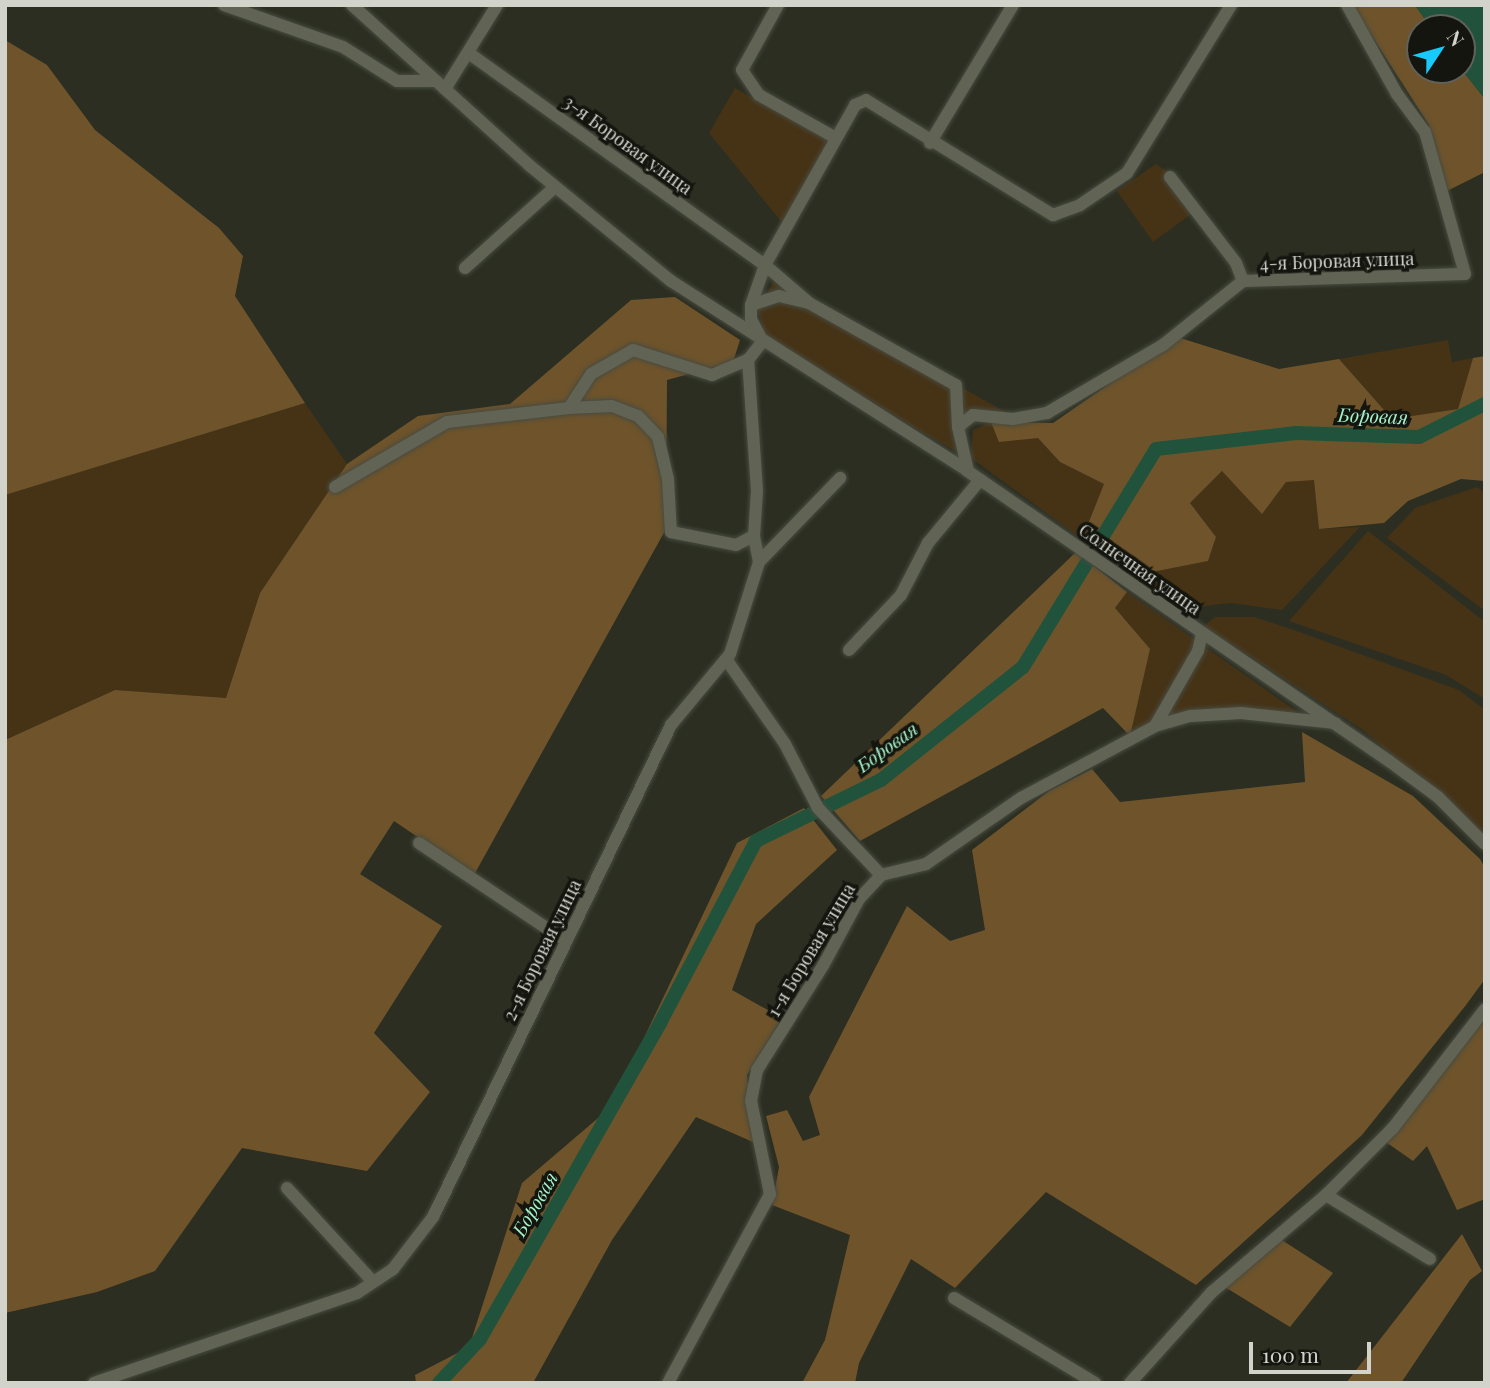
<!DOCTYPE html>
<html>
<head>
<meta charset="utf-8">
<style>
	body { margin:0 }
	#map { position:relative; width:1490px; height:1388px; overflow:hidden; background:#2b2e21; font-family:"Playfair Display",serif }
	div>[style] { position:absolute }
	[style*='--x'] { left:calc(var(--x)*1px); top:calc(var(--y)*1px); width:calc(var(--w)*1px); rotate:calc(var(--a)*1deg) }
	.green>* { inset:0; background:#463316 }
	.forest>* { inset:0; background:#6f542b }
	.water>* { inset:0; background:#21533c }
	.river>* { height:14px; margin:-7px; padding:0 7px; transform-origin:7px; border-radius:7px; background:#21533c }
	.roads { filter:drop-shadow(0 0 2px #484b40) drop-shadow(0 0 2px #484b40) }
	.minor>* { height:12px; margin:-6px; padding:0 6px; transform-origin:6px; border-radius:6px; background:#616455 }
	span { translate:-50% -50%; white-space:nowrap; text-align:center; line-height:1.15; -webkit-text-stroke:7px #14150f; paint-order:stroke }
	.street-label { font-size:18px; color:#d2d4cc }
	.water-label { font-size:19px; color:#a5f5cb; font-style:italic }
	.frame { position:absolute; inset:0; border:7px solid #d2d4cc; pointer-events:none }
	.north { position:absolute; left:1406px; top:14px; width:70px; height:70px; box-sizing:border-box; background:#14150f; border:2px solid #60615b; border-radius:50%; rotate:54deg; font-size:19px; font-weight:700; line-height:28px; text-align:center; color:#d2d4cc }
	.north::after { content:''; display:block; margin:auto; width:24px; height:32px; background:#17cafb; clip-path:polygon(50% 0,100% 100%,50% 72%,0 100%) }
	.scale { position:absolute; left:1249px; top:1342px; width:122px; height:32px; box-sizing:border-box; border:4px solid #d2d4cc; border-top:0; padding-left:9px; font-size:21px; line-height:24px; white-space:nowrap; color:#d2d4cc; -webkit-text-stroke:5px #14150f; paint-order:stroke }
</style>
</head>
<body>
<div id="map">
	<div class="green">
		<div style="clip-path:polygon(735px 88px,828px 140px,784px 225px,709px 133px)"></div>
		<div style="clip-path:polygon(1156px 164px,1170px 173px,1191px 214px,1153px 242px,1117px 191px)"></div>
		<div style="clip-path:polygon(774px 281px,1007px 413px,970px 418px,961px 454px,913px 427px,764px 334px,758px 309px)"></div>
		<div style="clip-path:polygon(1448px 340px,1452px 362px,1473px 358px,1458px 409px,1392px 419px,1339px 359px)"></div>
		<div style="clip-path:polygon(305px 403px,347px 464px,260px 593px,226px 698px,115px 690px,5px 740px,5px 495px)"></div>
		<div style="clip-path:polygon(991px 422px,1038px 438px,1060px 462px,1104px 484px,1082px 539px,971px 458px,973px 430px)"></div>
		<div style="clip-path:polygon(1222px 471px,1286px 482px,1314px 479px,1319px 529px,1360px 527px,1282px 610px,1231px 603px,1204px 606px,1188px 617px,1137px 575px,1208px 561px,1216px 537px,1190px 503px)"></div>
		<div style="clip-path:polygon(1477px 487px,1485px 493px,1485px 611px,1387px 538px,1415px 508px)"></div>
		<div style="clip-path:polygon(1368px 531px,1485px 622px,1485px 699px,1446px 675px,1289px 621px)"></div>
		<div style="clip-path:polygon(1127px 592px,1296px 711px,1294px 718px,1224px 708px,1130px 736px,1115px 608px)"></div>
		<div style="clip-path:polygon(1215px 617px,1254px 617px,1294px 630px,1459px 690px,1485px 710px,1485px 837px,1363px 730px,1204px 626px)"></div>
	</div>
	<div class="forest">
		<div style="clip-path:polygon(1352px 5px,1415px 5px,1431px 28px,1420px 28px,1420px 70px,1462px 70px,1485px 99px,1485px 172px,1441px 194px,1429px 125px)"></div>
		<div style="clip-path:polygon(5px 40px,47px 65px,95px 130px,219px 228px,243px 256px,235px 296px,305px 403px,5px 495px)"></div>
		<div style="clip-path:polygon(675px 297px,740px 340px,733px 362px,667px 380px,666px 529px,474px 875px,394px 821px,360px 874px,442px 926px,374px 1033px,430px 1092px,367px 1171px,242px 1148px,155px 1271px,97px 1292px,5px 1313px,5px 740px,115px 690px,226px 698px,260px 593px,347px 464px,418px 416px,510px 404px,631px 300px)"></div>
		<div style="clip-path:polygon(1177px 337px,1279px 369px,1339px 359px,1392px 419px,1458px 409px,1473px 358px,1485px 356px,1485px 481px,1461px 479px,1408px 501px,1384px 523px,1319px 529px,1314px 480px,1286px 482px,1262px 514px,1222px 471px,1190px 503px,1216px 537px,1208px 561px,1137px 575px,1082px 539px,1104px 484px,1060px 462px,1038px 438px,999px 442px,991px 422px,1053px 423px)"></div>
		<div style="clip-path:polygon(1076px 552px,1127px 592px,1115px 608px,1150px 649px,1130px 736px,1103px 708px,860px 841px,821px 796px)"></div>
		<div style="clip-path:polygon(1302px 732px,1413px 796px,1480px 859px,1485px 868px,1485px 979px,1466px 1005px,1362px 1135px,1196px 1285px,1046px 1192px,955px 1288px,911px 1259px,859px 1363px,855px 1383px,802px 1383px,825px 1340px,850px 1235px,772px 1205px,779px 1167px,766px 1116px,787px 1110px,803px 1141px,820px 1135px,809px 1097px,907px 906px,950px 941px,985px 930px,972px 850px,1049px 791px,1092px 769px,1120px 802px,1305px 782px)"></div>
		<div style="clip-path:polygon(804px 808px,837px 850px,756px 924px,732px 990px,782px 1018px,747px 1075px,752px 1120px,762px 1146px,696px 1117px,612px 1240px,533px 1383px,416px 1383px,415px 1375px,469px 1347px,522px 1183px,611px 1107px,737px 843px)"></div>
		<div style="clip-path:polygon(1485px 1005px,1485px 1199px,1457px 1210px,1427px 1146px,1413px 1161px,1383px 1140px)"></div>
		<div style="clip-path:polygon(1462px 1234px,1482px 1271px,1470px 1280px,1401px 1383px,1346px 1383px)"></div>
		<div style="clip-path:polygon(1274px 1235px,1333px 1273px,1290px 1327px,1220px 1284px)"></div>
	</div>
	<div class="water">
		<div style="clip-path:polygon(1415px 5px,1485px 5px,1485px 99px,1462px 70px,1462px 28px,1431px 28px)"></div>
	</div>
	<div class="river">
		<div style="--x:439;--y:1383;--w:60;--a:-47"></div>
		<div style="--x:480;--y:1339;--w:364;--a:-60.3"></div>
		<div style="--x:660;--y:1023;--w:206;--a:-62.2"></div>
		<div style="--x:756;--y:841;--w:139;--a:-26"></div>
		<div style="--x:881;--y:780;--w:181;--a:-38.5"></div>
		<div style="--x:1023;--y:667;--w:255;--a:-58.6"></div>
		<div style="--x:1156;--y:449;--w:141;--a:-6.5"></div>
		<div style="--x:1296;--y:433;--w:123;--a:1.9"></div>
		<div style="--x:1419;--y:437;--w:74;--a:-26.6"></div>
	</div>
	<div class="roads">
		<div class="minor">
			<div style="--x:224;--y:5;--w:126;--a:19.4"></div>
			<div style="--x:343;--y:47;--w:64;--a:32.2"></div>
			<div style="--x:397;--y:81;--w:39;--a:0"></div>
			<div style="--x:352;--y:5;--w:240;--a:42.1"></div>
			<div style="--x:530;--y:166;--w:182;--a:39.2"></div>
			<div style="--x:671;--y:281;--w:350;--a:32.6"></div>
			<div style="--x:966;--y:470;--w:513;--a:34.53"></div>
			<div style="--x:1389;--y:761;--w:61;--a:36.3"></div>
			<div style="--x:1438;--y:797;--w:66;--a:45"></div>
			<div style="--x:778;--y:5;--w:74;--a:119"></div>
			<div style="--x:742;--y:70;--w:30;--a:56"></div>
			<div style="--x:759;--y:95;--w:86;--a:29.2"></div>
			<div style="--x:470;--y:54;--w:363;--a:35.6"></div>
			<div style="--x:765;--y:265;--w:58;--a:40.8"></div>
			<div style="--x:445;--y:89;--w:99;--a:-58.2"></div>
			<div style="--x:930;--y:143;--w:161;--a:-59"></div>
			<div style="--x:1170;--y:177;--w:108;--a:52.5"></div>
			<div style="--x:1236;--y:263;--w:19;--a:69"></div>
			<div style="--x:465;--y:268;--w:121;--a:-42"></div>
			<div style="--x:751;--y:305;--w:29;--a:-18"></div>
			<div style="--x:779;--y:296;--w:31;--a:13"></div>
			<div style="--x:809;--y:303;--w:168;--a:29.2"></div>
			<div style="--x:956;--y:385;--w:42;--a:87.3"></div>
			<div style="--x:958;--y:427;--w:45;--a:77.2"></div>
			<div style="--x:761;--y:338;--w:21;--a:-118"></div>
			<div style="--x:751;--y:319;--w:14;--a:-90"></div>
			<div style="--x:751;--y:305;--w:42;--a:-70.7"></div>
			<div style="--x:765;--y:265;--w:184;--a:-60.6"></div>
			<div style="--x:855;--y:105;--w:12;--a:-24"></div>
			<div style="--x:866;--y:100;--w:220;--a:31.6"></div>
			<div style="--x:1053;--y:215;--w:29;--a:-20"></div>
			<div style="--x:1080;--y:205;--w:57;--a:-34.2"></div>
			<div style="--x:1127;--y:173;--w:198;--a:-58.2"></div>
			<div style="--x:569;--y:408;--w:43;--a:-2.7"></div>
			<div style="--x:612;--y:406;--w:28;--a:21"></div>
			<div style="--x:638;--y:416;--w:29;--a:46"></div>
			<div style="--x:658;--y:437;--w:43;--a:76.6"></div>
			<div style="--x:668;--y:479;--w:53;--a:86.8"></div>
			<div style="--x:671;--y:532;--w:66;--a:11.3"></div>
			<div style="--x:736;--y:545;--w:20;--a:-27"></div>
			<div style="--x:958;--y:427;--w:19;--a:-39"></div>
			<div style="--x:973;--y:415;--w:40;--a:5.7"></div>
			<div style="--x:1013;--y:419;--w:35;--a:-10"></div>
			<div style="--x:1047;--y:413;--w:134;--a:-30.4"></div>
			<div style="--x:1163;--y:345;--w:102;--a:-38.7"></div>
			<div style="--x:1243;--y:281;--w:222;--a:-1.8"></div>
			<div style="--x:1465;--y:274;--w:148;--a:-105.7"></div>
			<div style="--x:1425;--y:132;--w:47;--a:-126.4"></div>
			<div style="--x:1397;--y:94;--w:102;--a:-119.3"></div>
			<div style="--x:335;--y:487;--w:129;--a:-30.1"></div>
			<div style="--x:447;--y:422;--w:123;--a:-6.5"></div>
			<div style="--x:569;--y:408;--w:40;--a:-57.1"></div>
			<div style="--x:591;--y:374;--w:48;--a:-29.7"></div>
			<div style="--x:633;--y:350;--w:83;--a:17.6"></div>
			<div style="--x:712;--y:375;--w:39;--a:-23"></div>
			<div style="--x:759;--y:562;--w:117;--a:-46"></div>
			<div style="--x:849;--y:650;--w:76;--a:-46.6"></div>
			<div style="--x:901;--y:595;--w:59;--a:-62.6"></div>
			<div style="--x:928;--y:543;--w:82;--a:-50.5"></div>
			<div style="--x:726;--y:659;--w:103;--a:55.2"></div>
			<div style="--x:785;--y:744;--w:72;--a:62.7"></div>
			<div style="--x:818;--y:808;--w:92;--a:46.8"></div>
			<div style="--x:1155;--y:726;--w:86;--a:-60.2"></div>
			<div style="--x:1198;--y:651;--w:18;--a:-77"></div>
			<div style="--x:419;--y:843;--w:177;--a:33.7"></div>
			<div style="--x:287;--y:1188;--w:127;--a:47.5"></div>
			<div style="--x:1326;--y:1195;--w:122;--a:31.6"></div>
			<div style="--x:954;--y:1298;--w:165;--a:31.1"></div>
			<div style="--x:94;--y:1383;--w:278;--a:-18.9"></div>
			<div style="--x:357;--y:1293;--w:43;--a:-33.7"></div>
			<div style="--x:393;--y:1269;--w:66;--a:-52.4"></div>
			<div style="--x:433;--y:1217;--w:547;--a:-64.19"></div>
			<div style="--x:671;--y:725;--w:92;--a:-50.3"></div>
			<div style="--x:730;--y:654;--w:96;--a:-72.5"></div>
			<div style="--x:759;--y:562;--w:26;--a:-101"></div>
			<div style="--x:754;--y:536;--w:45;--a:-86.2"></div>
			<div style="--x:757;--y:491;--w:131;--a:-93.9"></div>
			<div style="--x:748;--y:360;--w:24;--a:-52"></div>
			<div style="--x:668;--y:1383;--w:215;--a:-61.6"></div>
			<div style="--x:770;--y:1194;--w:95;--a:-101.5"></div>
			<div style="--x:751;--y:1101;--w:32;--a:-79"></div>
			<div style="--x:757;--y:1070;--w:125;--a:-57.7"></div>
			<div style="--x:824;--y:964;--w:74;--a:-61.7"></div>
			<div style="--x:859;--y:899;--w:33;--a:-47"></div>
			<div style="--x:881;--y:875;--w:46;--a:-13.7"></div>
			<div style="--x:926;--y:864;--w:116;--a:-34.8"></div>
			<div style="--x:1021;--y:798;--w:152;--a:-28.2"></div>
			<div style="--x:1155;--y:726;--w:37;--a:-16"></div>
			<div style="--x:1191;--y:716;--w:50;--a:-3.4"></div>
			<div style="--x:1241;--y:713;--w:95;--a:6.1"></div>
			<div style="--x:1130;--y:1383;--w:122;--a:-48"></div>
			<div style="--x:1212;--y:1292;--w:150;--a:-40.4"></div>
			<div style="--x:1326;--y:1195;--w:95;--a:-45"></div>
			<div style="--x:1393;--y:1128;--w:150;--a:-52.3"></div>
		</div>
	</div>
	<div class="street-label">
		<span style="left:628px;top:145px;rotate:36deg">3-я Боровая улица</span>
		<span style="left:1337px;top:261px;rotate:-2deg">4-я Боровая улица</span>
		<span style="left:1140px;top:569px;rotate:35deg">Солнечная улица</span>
		<span style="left:542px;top:950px;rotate:-64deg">2-я Боровая улица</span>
		<span style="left:811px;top:950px;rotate:-59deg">1-я Боровая улица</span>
	</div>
	<div class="water-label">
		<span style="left:1373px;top:416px;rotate:2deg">Боровая</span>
		<span style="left:887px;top:747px;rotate:-36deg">Боровая</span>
		<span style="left:535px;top:1204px;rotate:-60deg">Боровая</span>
	</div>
	<div class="frame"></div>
	<div class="north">N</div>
	<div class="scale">100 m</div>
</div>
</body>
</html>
